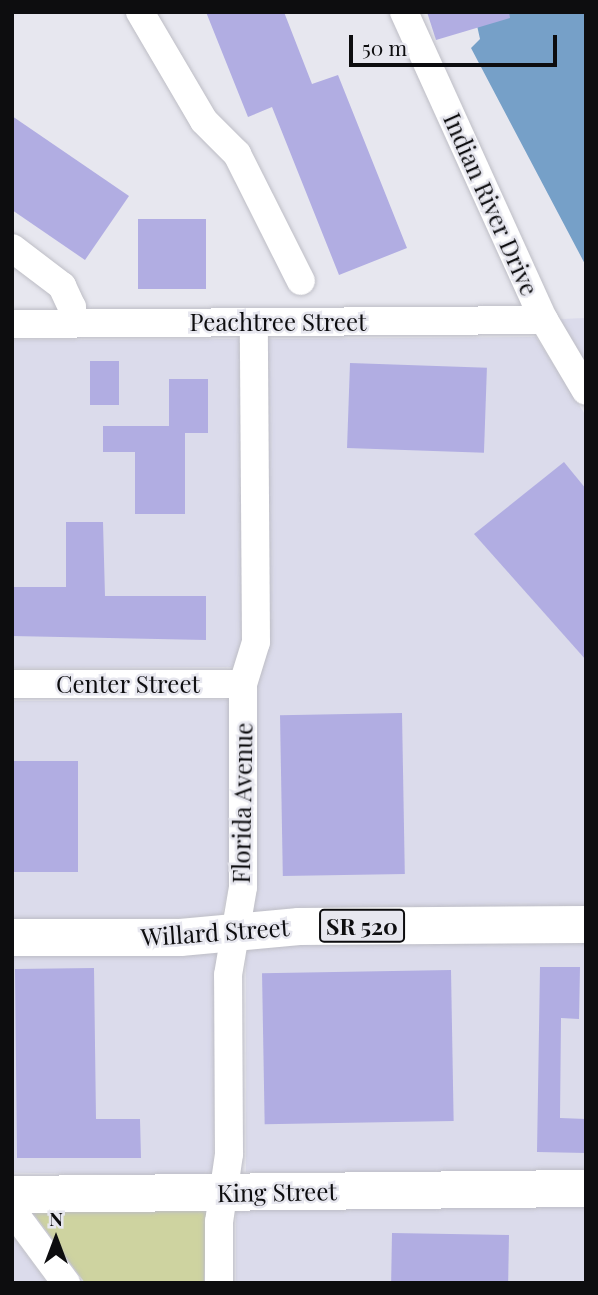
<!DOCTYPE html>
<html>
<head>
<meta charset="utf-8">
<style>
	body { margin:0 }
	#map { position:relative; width:598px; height:1295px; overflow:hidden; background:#e7e7ef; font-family:"Playfair Display",serif }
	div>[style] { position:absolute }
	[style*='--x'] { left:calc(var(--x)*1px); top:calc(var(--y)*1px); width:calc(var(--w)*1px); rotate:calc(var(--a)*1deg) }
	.built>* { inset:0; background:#dbdbeb; transform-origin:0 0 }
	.green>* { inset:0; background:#ced3a0 }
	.water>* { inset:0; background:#76a0c8 }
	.building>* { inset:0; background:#b1ade2; transform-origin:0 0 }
	.roads { filter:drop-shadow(0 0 2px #bdbdc5) drop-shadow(0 0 2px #bdbdc5) }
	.minor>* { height:28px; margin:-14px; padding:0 14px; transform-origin:14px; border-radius:14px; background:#fff }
	.major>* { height:37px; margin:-18.5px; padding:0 18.5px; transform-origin:18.5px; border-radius:18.5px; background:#fff }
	span { translate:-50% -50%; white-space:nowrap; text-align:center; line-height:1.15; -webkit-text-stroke:5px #e7e7ef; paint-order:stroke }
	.shield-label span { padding:2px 5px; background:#e7e7ef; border:2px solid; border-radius:5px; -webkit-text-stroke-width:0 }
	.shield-label { font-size:23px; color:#0d0d0f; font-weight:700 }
	.street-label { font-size:24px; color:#0d0d0f }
	.frame { position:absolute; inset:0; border:14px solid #0d0d0f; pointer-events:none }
	.north { position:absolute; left:21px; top:1204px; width:70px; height:70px; -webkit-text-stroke:5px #e7e7ef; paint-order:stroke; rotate:0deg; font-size:19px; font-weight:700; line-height:28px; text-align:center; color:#0d0d0f }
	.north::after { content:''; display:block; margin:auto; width:24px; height:32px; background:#0d0d0f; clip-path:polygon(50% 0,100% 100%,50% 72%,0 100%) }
	.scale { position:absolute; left:349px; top:35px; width:208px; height:32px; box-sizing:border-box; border:4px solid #0d0d0f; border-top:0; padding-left:9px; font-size:21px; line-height:24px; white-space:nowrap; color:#0d0d0f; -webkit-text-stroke:5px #e7e7ef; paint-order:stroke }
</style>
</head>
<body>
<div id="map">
	<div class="built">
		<div style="clip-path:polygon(586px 318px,586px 366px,560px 319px)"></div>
		<div style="clip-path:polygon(536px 337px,586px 416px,586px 908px,252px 914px,257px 887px,257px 686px,270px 641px,268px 339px)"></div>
		<div style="clip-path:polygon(239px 339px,242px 639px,233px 667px,12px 668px,12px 340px)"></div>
		<div style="clip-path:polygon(229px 700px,229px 885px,221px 917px,12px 921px,12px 701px)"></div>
		<div style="left:586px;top:941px;width:231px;height:340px;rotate:90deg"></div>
		<div style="left:217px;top:950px;width:226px;height:205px;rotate:91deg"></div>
		<div style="left:586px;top:1204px;width:79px;height:350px;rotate:90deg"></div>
		<div style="clip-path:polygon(12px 1235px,47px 1283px,12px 1283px)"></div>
	</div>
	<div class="green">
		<div style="clip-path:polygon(207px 1208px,204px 1283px,85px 1283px,31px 1210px)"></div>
	</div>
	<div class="water">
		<div style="clip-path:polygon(474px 12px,586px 12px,586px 266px,471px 48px,480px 39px)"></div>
	</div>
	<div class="building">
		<div style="clip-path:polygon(206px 12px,284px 12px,312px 84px,338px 75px,407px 248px,339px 275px,272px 107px,248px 117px)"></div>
		<div style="clip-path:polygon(427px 12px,509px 12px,510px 18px,436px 40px)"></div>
		<div style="clip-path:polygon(12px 116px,129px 196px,85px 260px,12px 210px)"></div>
		<div style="left:138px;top:219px;width:68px;height:70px"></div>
		<div style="left:90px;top:361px;width:29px;height:44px"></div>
		<div style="left:350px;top:363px;width:137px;height:85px;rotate:2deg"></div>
		<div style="clip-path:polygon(169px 379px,208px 379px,208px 433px,185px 433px,185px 514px,135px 514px,135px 452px,103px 452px,103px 426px,169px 426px)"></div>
		<div style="clip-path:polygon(564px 462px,586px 489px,586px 660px,474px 534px)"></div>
		<div style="clip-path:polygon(66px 522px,103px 522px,105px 596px,206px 596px,206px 640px,12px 636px,12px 587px,66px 587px)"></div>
		<div style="left:402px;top:713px;width:161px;height:122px;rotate:89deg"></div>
		<div style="left:12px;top:761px;width:66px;height:111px"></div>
		<div style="clip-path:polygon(540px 967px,580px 967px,579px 1019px,561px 1018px,560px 1118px,586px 1119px,586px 1153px,537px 1152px)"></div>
		<div style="clip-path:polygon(94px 968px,96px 1119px,140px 1119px,141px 1158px,17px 1158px,15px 969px)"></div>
		<div style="left:451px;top:970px;width:151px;height:189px;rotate:89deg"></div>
		<div style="left:392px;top:1233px;width:117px;height:50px;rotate:1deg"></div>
	</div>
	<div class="roads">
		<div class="minor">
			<div style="--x:140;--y:12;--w:126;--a:59.6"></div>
			<div style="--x:204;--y:121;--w:47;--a:45"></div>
			<div style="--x:237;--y:154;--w:142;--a:63.3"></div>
			<div style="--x:404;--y:12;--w:338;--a:65.6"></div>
			<div style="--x:544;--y:320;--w:82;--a:59.4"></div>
			<div style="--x:12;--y:248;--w:63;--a:37.2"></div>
			<div style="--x:62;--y:286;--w:23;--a:65"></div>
			<div style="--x:72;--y:307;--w:17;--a:90"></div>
			<div style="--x:12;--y:324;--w:532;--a:-0.43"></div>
			<div style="--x:12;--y:684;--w:231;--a:0"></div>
			<div style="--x:12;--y:1210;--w:91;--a:53.5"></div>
			<div style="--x:219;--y:1283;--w:61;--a:-90"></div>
			<div style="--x:219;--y:1222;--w:69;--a:-81.6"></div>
			<div style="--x:229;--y:1154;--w:179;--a:-90.3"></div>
			<div style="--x:228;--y:975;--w:89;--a:-80.3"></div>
			<div style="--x:243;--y:887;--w:203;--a:-90"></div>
			<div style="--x:243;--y:684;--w:44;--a:-72.8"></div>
			<div style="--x:256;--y:642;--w:319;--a:-90.4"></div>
		</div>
		<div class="major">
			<div style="--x:12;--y:937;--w:168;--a:0"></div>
			<div style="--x:180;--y:937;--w:119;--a:-5.3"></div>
			<div style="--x:298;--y:926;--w:288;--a:-0.4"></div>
			<div style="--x:12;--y:1194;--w:574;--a:-0.6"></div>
		</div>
	</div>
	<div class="shield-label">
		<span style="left:362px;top:926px">SR 520</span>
	</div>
	<div class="street-label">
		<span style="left:491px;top:204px;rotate:66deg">Indian River Drive</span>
		<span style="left:278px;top:322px">Peachtree Street</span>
		<span style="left:128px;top:684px">Center Street</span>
		<span style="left:242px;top:803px;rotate:-89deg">Florida Avenue</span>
		<span style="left:215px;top:932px;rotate:-4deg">Willard Street</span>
		<span style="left:277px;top:1192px;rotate:-1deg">King Street</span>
	</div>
	<div class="frame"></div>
	<div class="north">N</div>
	<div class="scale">50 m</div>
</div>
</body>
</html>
